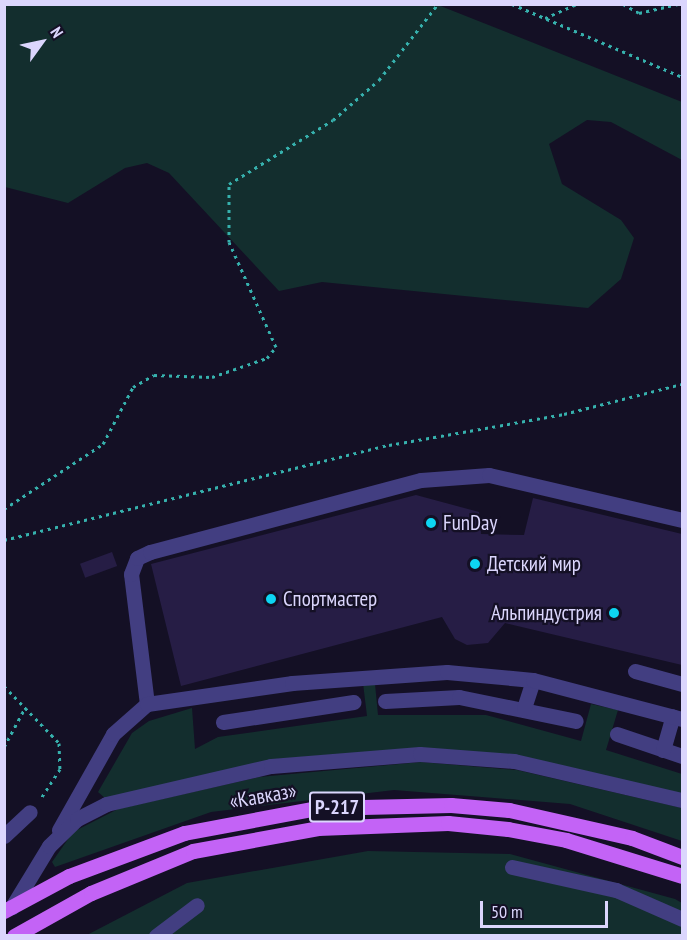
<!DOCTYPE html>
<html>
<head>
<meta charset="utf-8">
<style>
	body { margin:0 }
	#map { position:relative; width:687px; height:940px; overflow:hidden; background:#141025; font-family:"PT Sans Narrow",sans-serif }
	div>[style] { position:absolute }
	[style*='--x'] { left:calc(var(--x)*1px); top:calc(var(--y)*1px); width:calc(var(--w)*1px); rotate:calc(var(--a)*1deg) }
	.green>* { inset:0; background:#132e2e }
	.building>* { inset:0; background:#261d45; transform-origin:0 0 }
	.path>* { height:3px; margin-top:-1.5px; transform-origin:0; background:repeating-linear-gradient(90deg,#36b1ad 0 3px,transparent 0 7.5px) }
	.minor>* { height:15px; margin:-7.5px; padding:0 7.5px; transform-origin:7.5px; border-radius:7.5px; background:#423e81 }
	.major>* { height:15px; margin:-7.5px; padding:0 7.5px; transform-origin:7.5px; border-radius:7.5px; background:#c363f6 }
	.dots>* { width:16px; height:16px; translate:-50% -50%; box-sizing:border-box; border:3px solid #141025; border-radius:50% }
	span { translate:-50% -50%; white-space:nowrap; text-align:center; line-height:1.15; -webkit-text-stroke:4.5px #141025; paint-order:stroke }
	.shield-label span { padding:2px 4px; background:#141025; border:2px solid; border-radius:4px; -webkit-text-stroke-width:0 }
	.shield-label { font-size:20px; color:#dbd6fd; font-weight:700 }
	.poi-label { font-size:21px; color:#dbd6fd }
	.left { translate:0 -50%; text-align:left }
	.right { translate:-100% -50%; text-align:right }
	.street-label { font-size:21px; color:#dbd6fd }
	.frame { position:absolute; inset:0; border:6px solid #dbd6fd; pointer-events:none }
	.north { position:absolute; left:12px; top:12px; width:60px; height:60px; -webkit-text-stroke:4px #141025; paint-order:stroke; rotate:57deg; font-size:16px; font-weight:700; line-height:24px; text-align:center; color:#dbd6fd }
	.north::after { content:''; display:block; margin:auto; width:21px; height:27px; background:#dbd6fd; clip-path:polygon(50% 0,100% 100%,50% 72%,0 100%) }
	.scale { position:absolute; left:480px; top:901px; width:128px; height:27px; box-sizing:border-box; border:3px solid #dbd6fd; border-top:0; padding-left:8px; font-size:18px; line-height:21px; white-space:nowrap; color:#dbd6fd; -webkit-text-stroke:4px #141025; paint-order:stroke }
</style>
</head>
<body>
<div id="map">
	<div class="green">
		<div style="clip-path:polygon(5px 4px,438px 5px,682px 102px,682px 160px,611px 122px,587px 120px,549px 144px,562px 184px,621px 220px,634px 238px,621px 279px,588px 308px,322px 282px,279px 291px,169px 173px,147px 163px,125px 168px,68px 203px,5px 187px)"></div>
		<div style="clip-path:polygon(363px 683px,375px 684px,378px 715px,486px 715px,581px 741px,591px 704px,618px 710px,606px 750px,682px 774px,682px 795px,420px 748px,277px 759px,106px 799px,98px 792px,132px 733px,149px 721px,192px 708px,195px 749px,218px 737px,367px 716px)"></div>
		<div style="clip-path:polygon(421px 762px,517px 770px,682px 808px,682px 841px,570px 804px,394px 790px,211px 812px,55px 867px,52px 862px,73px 832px,118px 809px,259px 777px)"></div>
		<div style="clip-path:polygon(368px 851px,510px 854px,675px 899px,682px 903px,682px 935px,85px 936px,187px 883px)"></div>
	</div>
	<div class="building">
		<div style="clip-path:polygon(416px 495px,479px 512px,481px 534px,524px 535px,533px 498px,682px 534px,682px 665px,505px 623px,488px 643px,467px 645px,455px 639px,442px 617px,181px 686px,151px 564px)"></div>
		<div style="left:112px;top:552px;width:15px;height:34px;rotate:70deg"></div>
	</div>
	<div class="path">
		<div style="--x:512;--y:4;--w:185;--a:23.2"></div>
		<div style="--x:623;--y:4;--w:18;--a:29"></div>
		<div style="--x:639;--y:13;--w:40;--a:-13"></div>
		<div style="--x:545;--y:18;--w:35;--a:-24"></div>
		<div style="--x:4;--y:509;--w:118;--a:-33.3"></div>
		<div style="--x:103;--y:444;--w:64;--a:-62.2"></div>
		<div style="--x:133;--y:387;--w:24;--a:-30"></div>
		<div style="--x:154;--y:375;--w:58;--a:2"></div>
		<div style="--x:212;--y:377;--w:58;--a:-19.1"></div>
		<div style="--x:267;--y:358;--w:14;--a:-51"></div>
		<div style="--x:276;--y:347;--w:115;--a:-114.1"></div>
		<div style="--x:229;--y:242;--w:58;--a:-90"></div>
		<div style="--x:229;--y:184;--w:122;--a:-31.6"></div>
		<div style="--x:333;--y:120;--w:61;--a:-41"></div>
		<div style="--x:379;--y:80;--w:96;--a:-52.2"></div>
		<div style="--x:4;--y:540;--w:397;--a:-13.9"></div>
		<div style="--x:389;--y:445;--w:178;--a:-10"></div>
		<div style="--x:564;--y:414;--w:122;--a:-14.3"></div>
		<div style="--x:4;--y:686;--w:79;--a:46"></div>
		<div style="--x:59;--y:743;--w:26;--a:88"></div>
		<div style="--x:60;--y:769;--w:37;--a:123"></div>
		<div style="--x:4;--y:747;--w:44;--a:-61.7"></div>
	</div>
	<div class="minor">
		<div style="--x:635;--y:671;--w:49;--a:15.5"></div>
		<div style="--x:385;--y:701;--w:74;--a:-3.1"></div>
		<div style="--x:459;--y:697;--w:119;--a:11.6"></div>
		<div style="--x:147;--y:704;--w:131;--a:-97"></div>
		<div style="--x:131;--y:574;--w:17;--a:-69"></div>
		<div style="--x:137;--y:558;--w:14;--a:-25"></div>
		<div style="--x:150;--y:552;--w:280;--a:-14.9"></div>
		<div style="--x:421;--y:480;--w:68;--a:-4.2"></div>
		<div style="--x:489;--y:475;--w:198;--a:13.1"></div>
		<div style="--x:524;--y:708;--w:29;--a:-72"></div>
		<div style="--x:223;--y:722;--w:132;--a:-8.7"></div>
		<div style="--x:617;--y:734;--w:69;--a:18.7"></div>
		<div style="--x:663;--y:750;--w:35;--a:-74"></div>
		<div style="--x:59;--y:830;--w:110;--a:-60.6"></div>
		<div style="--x:113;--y:734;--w:45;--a:-41.4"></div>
		<div style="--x:147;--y:704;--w:147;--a:-8.2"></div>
		<div style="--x:292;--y:683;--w:155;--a:-4.1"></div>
		<div style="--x:447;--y:672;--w:86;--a:5.3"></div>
		<div style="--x:533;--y:680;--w:154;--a:14.7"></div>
		<div style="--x:4;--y:836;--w:35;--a:-43"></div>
		<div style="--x:512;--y:867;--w:107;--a:12.5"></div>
		<div style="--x:616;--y:890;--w:72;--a:23.7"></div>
		<div style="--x:12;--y:907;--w:71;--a:-58.8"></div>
		<div style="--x:49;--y:846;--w:39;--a:-44"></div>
		<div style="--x:77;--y:819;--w:33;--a:-27"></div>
		<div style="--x:106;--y:804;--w:169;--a:-13"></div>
		<div style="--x:271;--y:766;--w:149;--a:-4.6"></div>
		<div style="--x:420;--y:754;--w:94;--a:4.3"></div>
		<div style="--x:514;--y:761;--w:172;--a:13.1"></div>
		<div style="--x:156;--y:936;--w:51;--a:-37.1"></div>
	</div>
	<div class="major">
		<div style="--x:4;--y:911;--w:74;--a:-28.3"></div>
		<div style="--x:69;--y:876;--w:123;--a:-20.5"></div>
		<div style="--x:184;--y:833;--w:136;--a:-10.6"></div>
		<div style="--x:318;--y:808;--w:133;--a:-1.3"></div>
		<div style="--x:451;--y:805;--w:58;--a:4.9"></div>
		<div style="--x:509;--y:810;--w:126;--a:12.8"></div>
		<div style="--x:632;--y:838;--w:53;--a:20.8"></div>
		<div style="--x:14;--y:936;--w:88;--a:-29.2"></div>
		<div style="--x:91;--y:893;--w:110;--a:-22.4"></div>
		<div style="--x:193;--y:851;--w:127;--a:-10.4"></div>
		<div style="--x:318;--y:828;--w:130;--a:-2.2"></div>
		<div style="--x:448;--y:823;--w:60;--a:5.7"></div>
		<div style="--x:508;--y:829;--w:59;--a:10.7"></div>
		<div style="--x:566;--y:840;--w:121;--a:17.2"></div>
	</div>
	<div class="dots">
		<div style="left:431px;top:523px;background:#0dd5f2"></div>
		<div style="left:475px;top:564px;background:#0dd5f2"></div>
		<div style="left:271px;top:599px;background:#0dd5f2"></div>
		<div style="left:614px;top:613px;background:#0dd5f2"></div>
	</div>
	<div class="shield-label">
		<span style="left:337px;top:807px">Р-217</span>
	</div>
	<div class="poi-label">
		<span class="left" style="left:443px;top:523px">FunDay</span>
		<span class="left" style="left:487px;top:564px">Детский мир</span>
		<span class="left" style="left:283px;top:599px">Спортмастер</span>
		<span class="right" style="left:602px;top:613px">Альпиндустрия</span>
	</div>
	<div class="street-label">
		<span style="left:263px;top:796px;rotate:-10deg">«Кавказ»</span>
	</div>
	<div class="frame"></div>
	<div class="north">N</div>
	<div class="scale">50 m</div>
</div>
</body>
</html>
